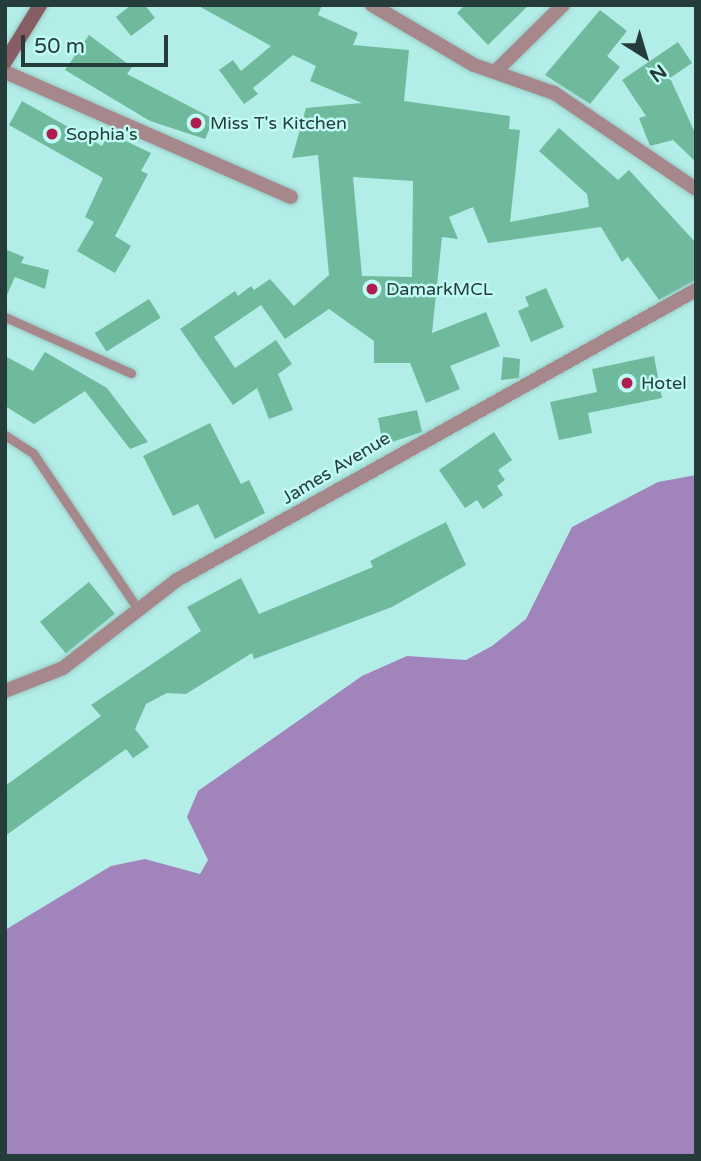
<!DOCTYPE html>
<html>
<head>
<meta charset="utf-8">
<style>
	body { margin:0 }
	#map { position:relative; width:701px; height:1161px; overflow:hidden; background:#b3ede7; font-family:"Varela Round",sans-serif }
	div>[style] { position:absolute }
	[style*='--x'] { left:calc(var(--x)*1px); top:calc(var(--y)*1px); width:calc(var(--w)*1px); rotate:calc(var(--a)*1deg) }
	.water>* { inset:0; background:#a184bb }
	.building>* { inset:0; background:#6fb99d; transform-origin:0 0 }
	.roads { filter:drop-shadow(0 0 2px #97cac4) drop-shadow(0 0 2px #97cac4) }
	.lane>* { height:9px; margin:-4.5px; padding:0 4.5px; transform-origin:4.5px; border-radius:4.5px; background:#a6878c }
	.street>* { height:14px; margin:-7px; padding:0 7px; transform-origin:7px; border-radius:7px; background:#a6878c }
	.secondary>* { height:14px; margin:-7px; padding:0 7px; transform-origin:7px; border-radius:7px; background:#895d64 }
	.dots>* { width:19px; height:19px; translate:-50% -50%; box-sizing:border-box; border:4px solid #c0fbf5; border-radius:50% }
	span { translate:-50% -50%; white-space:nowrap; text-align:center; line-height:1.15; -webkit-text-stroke:5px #c0fbf5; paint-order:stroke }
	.poi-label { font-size:18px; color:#253c3a }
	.left { translate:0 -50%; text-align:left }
	.street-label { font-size:18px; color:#253c3a }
	.frame { position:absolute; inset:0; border:7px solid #253c3a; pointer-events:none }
	.north { position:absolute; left:610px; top:21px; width:70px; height:70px; -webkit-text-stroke:5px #c0fbf5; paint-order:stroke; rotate:143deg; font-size:19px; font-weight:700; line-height:28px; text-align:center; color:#253c3a }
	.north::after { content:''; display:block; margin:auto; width:24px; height:32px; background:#253c3a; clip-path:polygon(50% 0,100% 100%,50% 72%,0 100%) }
	.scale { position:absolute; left:21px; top:35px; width:147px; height:32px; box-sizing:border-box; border:4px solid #253c3a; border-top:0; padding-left:9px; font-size:21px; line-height:24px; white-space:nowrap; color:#253c3a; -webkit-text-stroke:5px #c0fbf5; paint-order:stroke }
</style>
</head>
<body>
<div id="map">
	<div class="water">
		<div style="clip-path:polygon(696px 475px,696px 1156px,5px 1156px,5px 930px,111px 866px,145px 859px,200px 874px,208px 860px,187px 817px,198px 791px,362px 676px,407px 656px,466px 660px,492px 646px,526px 619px,572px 527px,658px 482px)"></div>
	</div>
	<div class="building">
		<div style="clip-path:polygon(131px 5px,145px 5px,155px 18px,131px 36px,116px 17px)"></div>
		<div style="clip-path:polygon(evenodd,197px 5px,322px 5px,318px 15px,358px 33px,353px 45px,409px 50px,404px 101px,510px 116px,509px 129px,520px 130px,510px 222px,589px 207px,587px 194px,539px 151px,559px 128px,618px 180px,629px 170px,696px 243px,696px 280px,659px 300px,628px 257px,622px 262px,601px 227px,488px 243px,473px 207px,449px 217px,458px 239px,442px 237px,432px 333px,486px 312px,500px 346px,450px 366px,460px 389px,426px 403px,410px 363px,374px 363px,374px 341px,329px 309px,285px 339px,261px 305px,214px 337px,235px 368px,276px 340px,292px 364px,278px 374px,293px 410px,269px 419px,257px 388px,233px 405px,180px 329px,235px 291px,238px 296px,251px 286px,254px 290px,270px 279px,294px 306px,329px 275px,318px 155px,292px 158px,306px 108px,362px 103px,310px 81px,316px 66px,293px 55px,253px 88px,258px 94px,244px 104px,219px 70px,233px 60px,241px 71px,271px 46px,197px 5px,353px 177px,413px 181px,412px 277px,362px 276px,353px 177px)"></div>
		<div style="clip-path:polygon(465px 5px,529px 5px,488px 45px,457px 13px)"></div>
		<div style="clip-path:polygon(600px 10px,627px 31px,607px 56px,620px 67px,590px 104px,545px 75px)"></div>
		<div style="clip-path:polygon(89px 35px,132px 67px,127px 74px,214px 119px,205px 139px,150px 121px,65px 70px)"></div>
		<div style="clip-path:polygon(678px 42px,692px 63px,670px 78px,696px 135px,696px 162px,673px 140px,650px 146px,639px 118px,646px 116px,622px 80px)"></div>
		<div style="clip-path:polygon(22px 101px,102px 146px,109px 133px,151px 153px,141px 171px,148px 174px,115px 236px,131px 246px,115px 273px,77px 251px,94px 222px,85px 217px,103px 178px,9px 125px)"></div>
		<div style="clip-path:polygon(5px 249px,24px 257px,21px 263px,49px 270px,45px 289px,15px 277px,5px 299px)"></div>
		<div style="clip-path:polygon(546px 288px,564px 327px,531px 342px,518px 311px,529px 306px,525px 297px)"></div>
		<div style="left:149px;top:299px;width:22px;height:64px;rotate:58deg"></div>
		<div style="clip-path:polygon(45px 352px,107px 388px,148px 442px,130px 449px,85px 391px,34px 424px,5px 406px,5px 356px,33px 371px)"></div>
		<div style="clip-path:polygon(654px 356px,662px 398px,588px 413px,592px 433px,559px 440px,550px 402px,597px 392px,592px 369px)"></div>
		<div style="clip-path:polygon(503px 357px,520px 359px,519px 378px,501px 380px)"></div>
		<div style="clip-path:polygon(417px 410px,422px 432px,383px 445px,378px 418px)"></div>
		<div style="clip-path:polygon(210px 423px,241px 484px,249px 480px,265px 513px,215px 539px,198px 504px,173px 516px,143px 456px)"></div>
		<div style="clip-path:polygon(494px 432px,512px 460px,498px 470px,505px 480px,497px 486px,503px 495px,483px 509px,477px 500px,465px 508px,439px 470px)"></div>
		<div style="clip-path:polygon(446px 522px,466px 565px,392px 607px,254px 659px,252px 653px,186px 694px,167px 693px,146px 704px,135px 729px,149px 747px,133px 758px,126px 749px,5px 836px,5px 786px,101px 716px,91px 705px,201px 631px,187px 607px,241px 578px,259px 614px,373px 567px,370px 561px)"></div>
		<div style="left:89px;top:582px;width:41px;height:63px;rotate:51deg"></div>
	</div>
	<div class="roads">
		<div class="lane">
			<div style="--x:5;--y:317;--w:138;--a:24"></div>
			<div style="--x:5;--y:435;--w:33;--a:33"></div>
			<div style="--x:33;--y:453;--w:184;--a:56.1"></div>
		</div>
		<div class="street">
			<div style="--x:372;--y:5;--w:118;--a:30.5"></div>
			<div style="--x:474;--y:65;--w:85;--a:19.3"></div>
			<div style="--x:554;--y:93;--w:171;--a:34.1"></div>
			<div style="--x:496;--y:71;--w:94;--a:-44.6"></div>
			<div style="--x:5;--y:72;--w:312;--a:23.6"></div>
			<div style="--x:5;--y:691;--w:62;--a:-21.6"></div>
			<div style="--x:63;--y:668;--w:144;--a:-37.7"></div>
			<div style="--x:177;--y:580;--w:595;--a:-29.2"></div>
		</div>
		<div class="secondary">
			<div style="--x:5;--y:62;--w:67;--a:-58.4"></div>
		</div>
	</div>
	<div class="dots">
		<div style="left:196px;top:123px;background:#af1e4e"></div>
		<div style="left:52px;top:134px;background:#af1e4e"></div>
		<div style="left:372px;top:289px;background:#af1e4e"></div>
		<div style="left:627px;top:383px;background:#af1e4e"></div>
	</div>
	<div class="poi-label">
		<span class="left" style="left:210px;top:123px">Miss T's Kitchen</span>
		<span class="left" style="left:66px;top:134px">Sophia's</span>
		<span class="left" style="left:386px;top:289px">DamarkMCL</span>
		<span class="left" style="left:641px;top:383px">Hotel</span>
	</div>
	<div class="street-label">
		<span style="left:336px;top:468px;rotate:-31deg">James Avenue</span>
	</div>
	<div class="frame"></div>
	<div class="north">N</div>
	<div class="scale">50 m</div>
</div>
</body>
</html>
